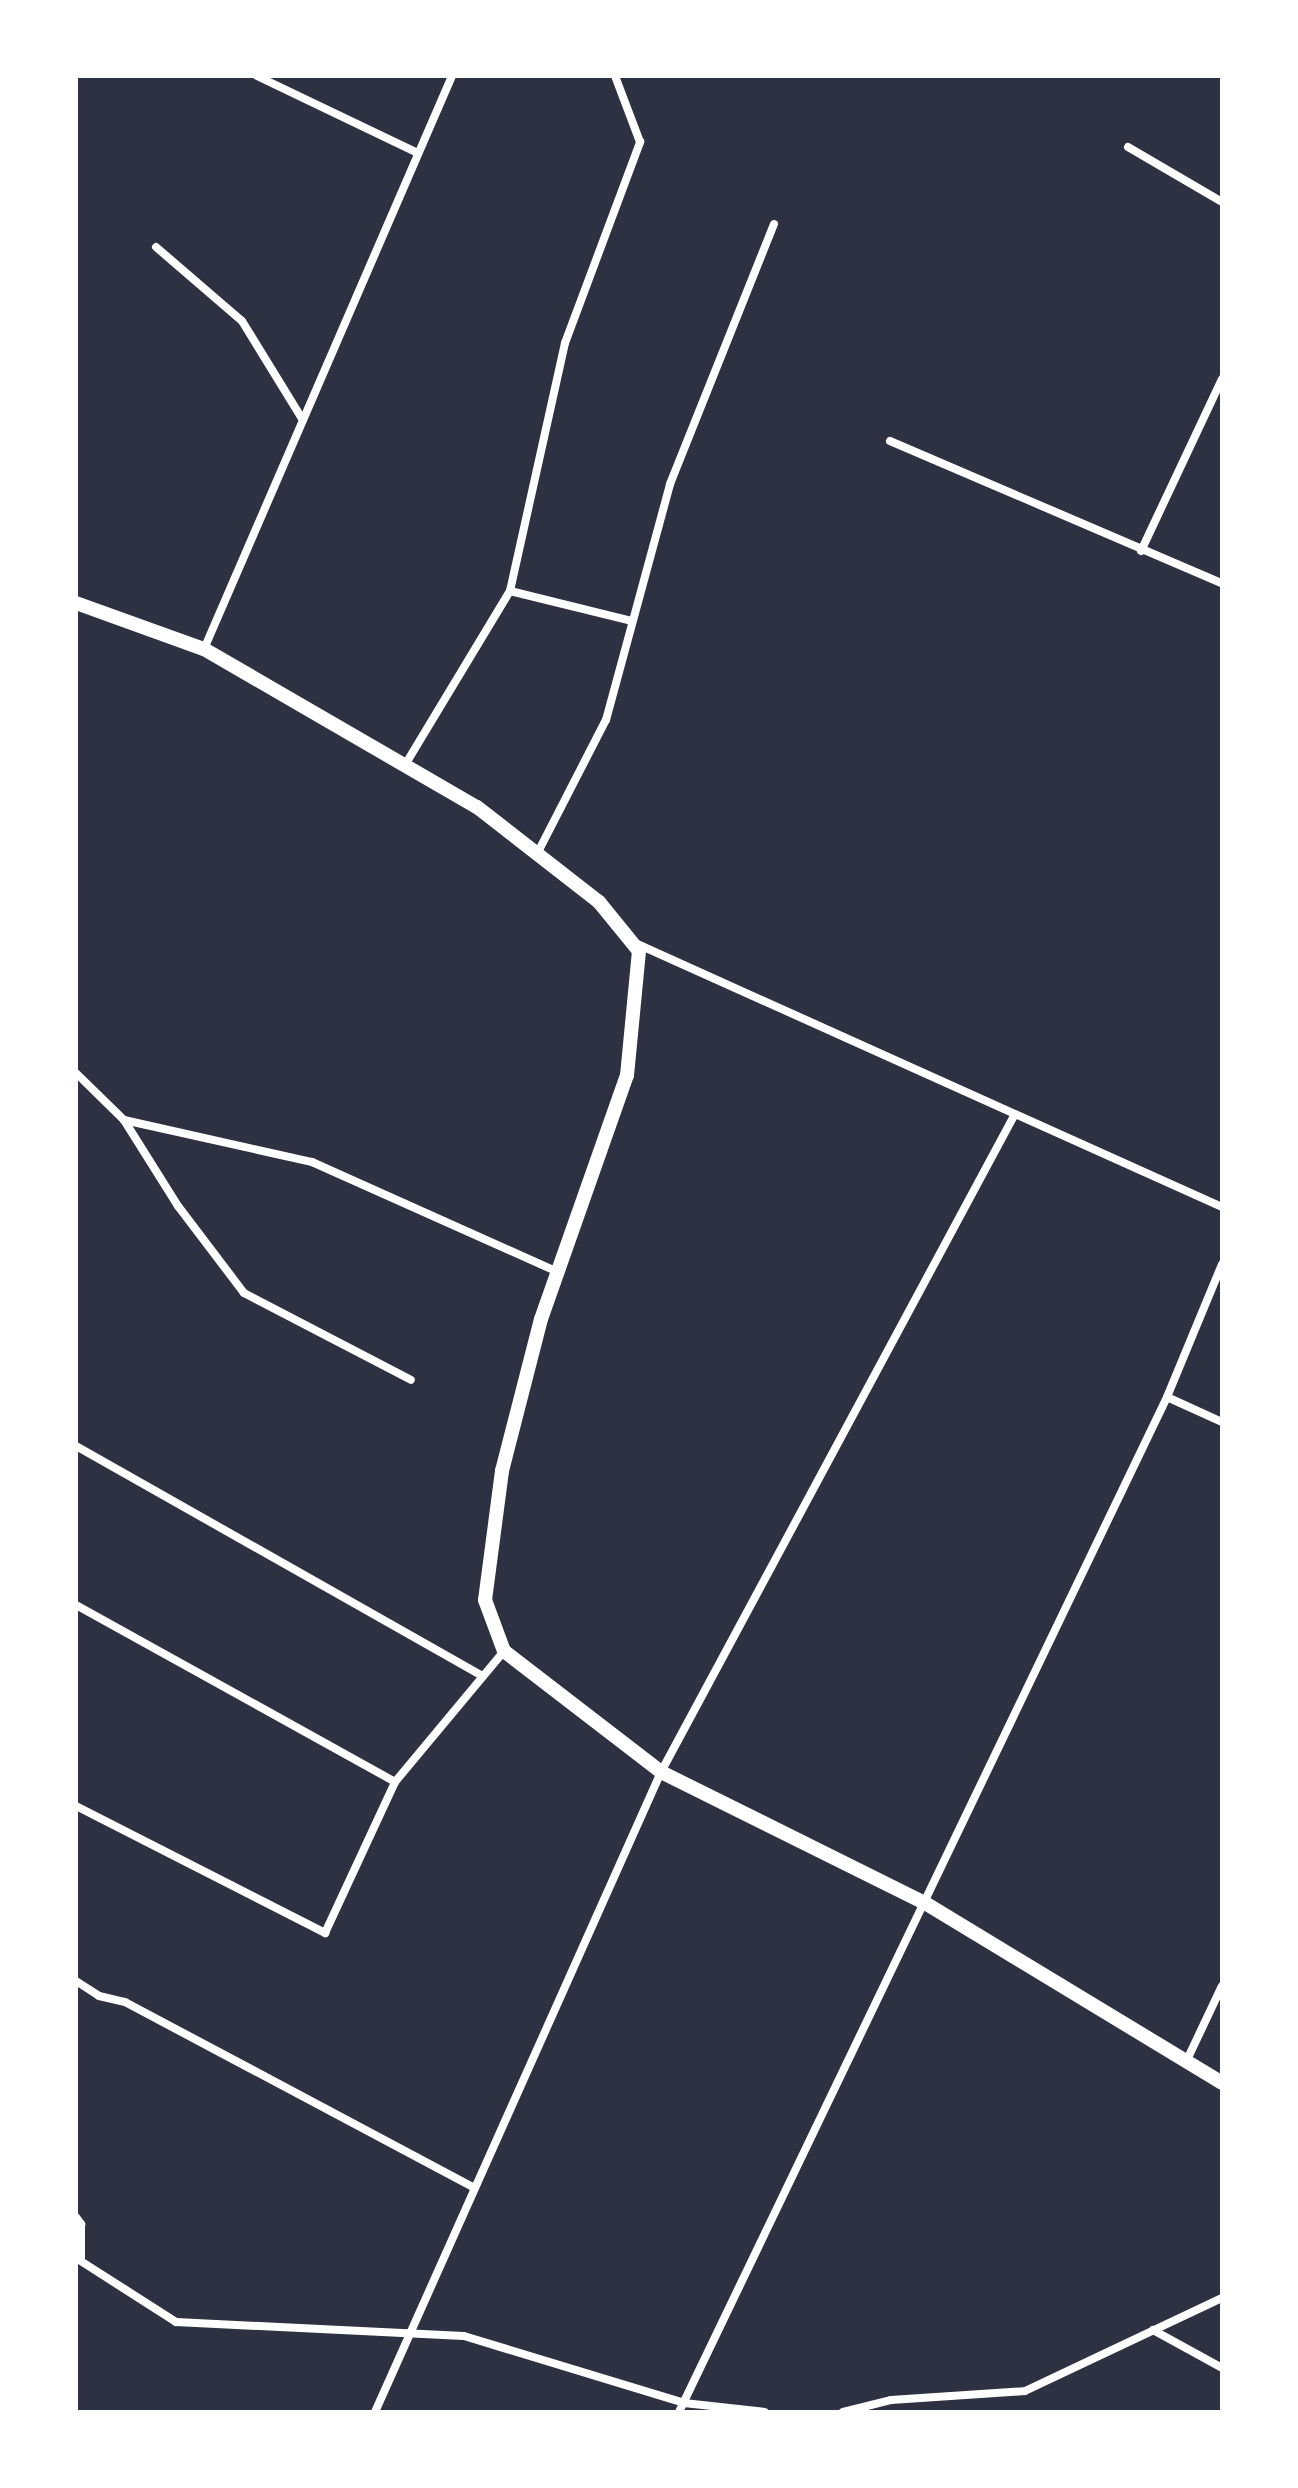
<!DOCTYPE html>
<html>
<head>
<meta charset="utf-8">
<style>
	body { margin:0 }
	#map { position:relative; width:1298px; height:2488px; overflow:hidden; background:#2d3142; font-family:"Asap Condensed",sans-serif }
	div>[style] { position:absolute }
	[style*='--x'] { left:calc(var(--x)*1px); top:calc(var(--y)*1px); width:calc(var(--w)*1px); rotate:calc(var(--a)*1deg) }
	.minor>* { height:8px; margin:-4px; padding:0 4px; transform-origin:4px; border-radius:4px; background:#fff }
	.tertiary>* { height:14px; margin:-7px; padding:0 7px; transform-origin:7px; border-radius:7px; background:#fff }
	span { translate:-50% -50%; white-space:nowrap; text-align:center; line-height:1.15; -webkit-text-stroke:6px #fff; paint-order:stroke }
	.frame { position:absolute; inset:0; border:78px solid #fff; pointer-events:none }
</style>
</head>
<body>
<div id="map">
	<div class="minor">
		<div style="--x:257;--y:76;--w:178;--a:25.6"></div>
		<div style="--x:1128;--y:147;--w:109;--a:30.3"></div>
		<div style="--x:156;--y:247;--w:113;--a:40.7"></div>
		<div style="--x:242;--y:321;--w:116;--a:58.4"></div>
		<div style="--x:890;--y:441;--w:361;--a:23.2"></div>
		<div style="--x:1141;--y:551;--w:190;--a:-64.8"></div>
		<div style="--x:510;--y:591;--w:126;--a:13.8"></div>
		<div style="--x:204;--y:649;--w:624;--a:-66.6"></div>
		<div style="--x:405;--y:765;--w:203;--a:-58.9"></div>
		<div style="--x:510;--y:591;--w:254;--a:-77.5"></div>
		<div style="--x:565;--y:343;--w:215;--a:-69.5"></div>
		<div style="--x:640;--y:142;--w:71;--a:-110.7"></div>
		<div style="--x:537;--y:854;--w:151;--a:-62.8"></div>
		<div style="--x:606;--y:720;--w:245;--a:-74.8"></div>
		<div style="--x:670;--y:484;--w:280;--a:-68.2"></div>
		<div style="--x:635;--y:943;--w:644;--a:24.22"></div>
		<div style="--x:76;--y:1073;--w:67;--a:44.4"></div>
		<div style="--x:124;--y:1120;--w:193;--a:12.6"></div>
		<div style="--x:312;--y:1162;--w:269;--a:24.1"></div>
		<div style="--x:124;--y:1120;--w:102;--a:57.9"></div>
		<div style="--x:178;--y:1206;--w:109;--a:52.8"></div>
		<div style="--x:244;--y:1293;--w:188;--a:27.5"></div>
		<div style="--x:1167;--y:1397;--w:60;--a:24.4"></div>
		<div style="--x:76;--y:1446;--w:465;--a:29.5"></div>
		<div style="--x:76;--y:1605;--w:365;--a:29"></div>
		<div style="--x:76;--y:1806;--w:280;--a:27"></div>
		<div style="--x:325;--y:1933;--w:166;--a:-65.1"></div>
		<div style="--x:395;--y:1782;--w:170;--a:-50.2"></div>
		<div style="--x:76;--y:1981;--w:27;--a:33"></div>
		<div style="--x:99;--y:1996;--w:27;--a:13"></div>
		<div style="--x:125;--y:2002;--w:396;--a:28"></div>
		<div style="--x:1186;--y:2062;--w:84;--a:-64.7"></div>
		<div style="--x:76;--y:2217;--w:9;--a:54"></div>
		<div style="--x:81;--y:2224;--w:34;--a:90"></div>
		<div style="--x:76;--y:2258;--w:119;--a:32.6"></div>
		<div style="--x:176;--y:2322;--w:288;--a:2.8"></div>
		<div style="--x:464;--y:2336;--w:230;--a:16.9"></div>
		<div style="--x:684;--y:2403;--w:81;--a:6.3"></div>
		<div style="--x:1153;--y:2330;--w:79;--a:28.8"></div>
		<div style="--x:375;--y:2412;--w:701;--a:-65.92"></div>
		<div style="--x:661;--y:1772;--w:747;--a:-61.72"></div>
		<div style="--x:679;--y:2412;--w:1126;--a:-64.32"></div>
		<div style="--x:1167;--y:1397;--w:144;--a:-67.5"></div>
		<div style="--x:843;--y:2412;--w:49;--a:-14"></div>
		<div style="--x:891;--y:2400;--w:134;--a:-3.8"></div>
		<div style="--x:1025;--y:2391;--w:218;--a:-25.3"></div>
	</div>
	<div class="tertiary">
		<div style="--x:76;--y:603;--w:136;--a:19.8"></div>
		<div style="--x:204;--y:649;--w:315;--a:30.1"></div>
		<div style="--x:477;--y:807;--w:155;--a:37.9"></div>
		<div style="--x:599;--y:902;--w:63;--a:50.8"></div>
		<div style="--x:639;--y:951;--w:125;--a:95.5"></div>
		<div style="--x:627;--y:1075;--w:259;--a:109.4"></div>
		<div style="--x:541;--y:1319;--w:157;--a:104.4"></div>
		<div style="--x:502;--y:1471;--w:130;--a:97.5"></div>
		<div style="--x:485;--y:1600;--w:54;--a:69.6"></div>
		<div style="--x:504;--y:1651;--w:198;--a:37.6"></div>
		<div style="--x:661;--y:1772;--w:295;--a:26.4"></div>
		<div style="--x:925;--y:1903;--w:347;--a:31.2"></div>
	</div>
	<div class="frame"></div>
</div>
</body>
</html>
